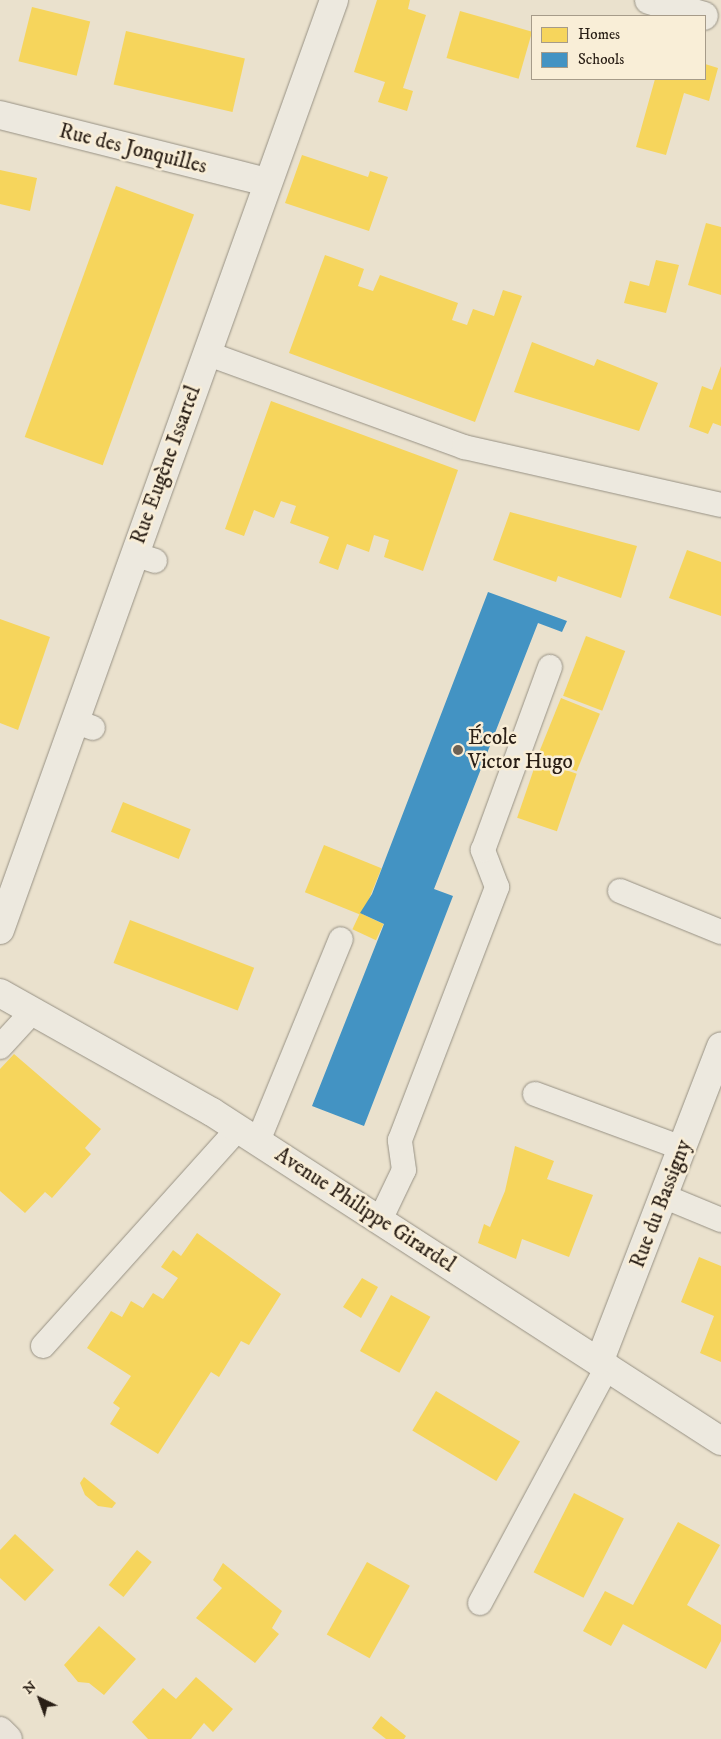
<!DOCTYPE html>
<html>
<head>
<meta charset="utf-8">
<style>
	body { margin:0 }
	#map { position:relative; width:721px; height:1739px; overflow:hidden; background:#eae1cd; font-family:"IM FELL DW Pica",serif }
	div>[style] { position:absolute }
	[style*='--x'] { left:calc(var(--x)*1px); top:calc(var(--y)*1px); width:calc(var(--w)*1px); rotate:calc(var(--a)*1deg) }
	.homes>* { inset:0; background:#f6d55c; transform-origin:0 0 }
	.schools>* { inset:0; background:#4393c3 }
	.roads { filter:drop-shadow(0 0 1px #979184) drop-shadow(0 0 1px #979184) }
	.lane>* { height:24px; margin:-12px; padding:0 12px; transform-origin:12px; border-radius:12px; background:#ede9df }
	.street>* { height:28px; margin:-14px; padding:0 14px; transform-origin:14px; border-radius:14px; background:#ede9df }
	.primary>* { height:28px; margin:-14px; padding:0 14px; transform-origin:14px; border-radius:14px; background:#eae4da }
	.dots>* { width:14px; height:14px; translate:-50% -50%; box-sizing:border-box; border:2px solid #f9eed7; border-radius:50% }
	span { translate:-50% -50%; white-space:nowrap; text-align:center; line-height:1.15; -webkit-text-stroke:5px #f9eed7; paint-order:stroke }
	.street-label { font-size:21px; color:#291e15 }
	.poi-label { font-size:21px; color:#291e15 }
	.left { translate:0 -50%; text-align:left }
	.legend { position:absolute; left:531px; top:15px; width:175px; height:65px; box-sizing:border-box; background:#f9eed7; border:1px solid #a69b89; margin:0; padding:6px 9px; list-style:none; font-size:15px; color:#291e15 }
	.legend li { display:flex; align-items:center; gap:10px; height:25px }
	.legend b { width:25px; border:1px solid #a69b89 }
	.north { position:absolute; left:15px; top:1674px; width:50px; height:50px; -webkit-text-stroke:4px #f9eed7; paint-order:stroke; rotate:318deg; font-size:14px; font-weight:700; line-height:20px; text-align:center; color:#291e15 }
	.north::after { content:''; display:block; margin:auto; width:18px; height:22px; background:#291e15; clip-path:polygon(50% 0,100% 100%,50% 72%,0 100%) }
</style>
</head>
<body>
<div id="map">
	<div class="homes">
		<div style="clip-path:polygon(377px 0,410px 0,408px 9px,426px 15px,403px 88px,413px 91px,407px 111px,378px 102px,385px 82px,354px 72px)"></div>
		<div style="left:32px;top:7px;width:60px;height:56px;rotate:14deg"></div>
		<div style="left:460px;top:11px;width:75px;height:49px;rotate:16deg"></div>
		<div style="left:126px;top:31px;width:122px;height:55px;rotate:13deg"></div>
		<div style="clip-path:polygon(705px 64px,718px 68px,709px 101px,684px 93px,666px 155px,636px 147px,655px 79px,705px 79px)"></div>
		<div style="clip-path:polygon(302px 155px,368px 177px,370px 171px,388px 177px,369px 231px,285px 203px)"></div>
		<div style="clip-path:polygon(0 170px,37px 178px,30px 211px,0 204px)"></div>
		<div style="left:116px;top:186px;width:83px;height:267px;rotate:20deg"></div>
		<div style="clip-path:polygon(706px 223px,721px 227px,721px 295px,688px 285px)"></div>
		<div style="clip-path:polygon(325px 255px,364px 269px,358px 286px,373px 291px,380px 275px,458px 303px,452px 320px,467px 325px,473px 309px,494px 316px,503px 290px,522px 296px,475px 422px,289px 353px)"></div>
		<div style="clip-path:polygon(656px 260px,679px 265px,666px 313px,624px 303px,630px 281px,649px 286px)"></div>
		<div style="clip-path:polygon(532px 342px,594px 366px,597px 359px,658px 383px,639px 431px,514px 392px)"></div>
		<div style="clip-path:polygon(721px 366px,721px 426px,713px 423px,708px 434px,689px 427px,702px 386px,712px 390px)"></div>
		<div style="clip-path:polygon(271px 401px,458px 470px,423px 571px,384px 557px,389px 540px,374px 535px,369px 552px,347px 544px,338px 570px,319px 563px,329px 537px,290px 523px,296px 506px,281px 501px,274px 518px,254px 510px,244px 536px,225px 529px)"></div>
		<div style="clip-path:polygon(510px 512px,637px 546px,621px 598px,558px 576px,556px 582px,493px 560px)"></div>
		<div style="clip-path:polygon(687px 550px,721px 562px,721px 616px,669px 598px)"></div>
		<div style="clip-path:polygon(0 619px,50px 637px,18px 730px,0 723px)"></div>
		<div style="left:586px;top:636px;width:42px;height:64px;rotate:21deg"></div>
		<div style="left:561px;top:698px;width:42px;height:62px;rotate:22deg"></div>
		<div style="left:537px;top:760px;width:42px;height:61px;rotate:19deg"></div>
		<div style="left:123px;top:802px;width:73px;height:32px;rotate:22deg"></div>
		<div style="left:324px;top:845px;width:62px;height:51px;rotate:22deg"></div>
		<div style="left:360px;top:913px;width:26px;height:18px;rotate:25deg"></div>
		<div style="left:130px;top:920px;width:133px;height:46px;rotate:21deg"></div>
		<div style="clip-path:polygon(14px 1054px,101px 1129px,85px 1148px,91px 1154px,52px 1198px,45px 1192px,25px 1213px,0 1191px,0 1069px)"></div>
		<div style="clip-path:polygon(515px 1146px,554px 1161px,547px 1179px,593px 1195px,569px 1257px,522px 1239px,516px 1259px,478px 1243px,484px 1224px,490px 1227px,505px 1191px)"></div>
		<div style="clip-path:polygon(197px 1233px,281px 1294px,249px 1345px,241px 1341px,219px 1377px,211px 1372px,158px 1454px,110px 1424px,120px 1408px,113px 1403px,131px 1376px,87px 1348px,111px 1311px,122px 1317px,131px 1301px,143px 1308px,153px 1293px,163px 1299px,178px 1278px,161px 1267px,173px 1250px,181px 1256px)"></div>
		<div style="clip-path:polygon(699px 1257px,721px 1266px,721px 1362px,700px 1353px,714px 1316px,681px 1302px)"></div>
		<div style="clip-path:polygon(362px 1278px,378px 1287px,361px 1318px,343px 1307px)"></div>
		<div style="left:391px;top:1295px;width:45px;height:64px;rotate:29deg"></div>
		<div style="left:436px;top:1391px;width:98px;height:46px;rotate:31deg"></div>
		<div style="clip-path:polygon(84px 1477px,116px 1503px,112px 1508px,98px 1506px,85px 1495px,80px 1483px)"></div>
		<div style="left:574px;top:1493px;width:56px;height:89px;rotate:27deg"></div>
		<div style="clip-path:polygon(678px 1522px,720px 1545px,687px 1605px,721px 1625px,721px 1641px,706px 1669px,623px 1624px,611px 1646px,583px 1631px,605px 1591px,633px 1605px)"></div>
		<div style="clip-path:polygon(15px 1534px,54px 1570px,25px 1601px,0 1578px,0 1550px)"></div>
		<div style="left:137px;top:1550px;width:19px;height:45px;rotate:39deg"></div>
		<div style="left:367px;top:1562px;width:49px;height:83px;rotate:29deg"></div>
		<div style="clip-path:polygon(223px 1563px,282px 1611px,272px 1628px,279px 1634px,255px 1663px,196px 1618px,222px 1588px,213px 1580px)"></div>
		<div style="clip-path:polygon(99px 1626px,136px 1659px,104px 1695px,89px 1683px,78px 1682px,64px 1665px)"></div>
		<div style="clip-path:polygon(196px 1677px,233px 1709px,213px 1732px,204px 1723px,191px 1739px,148px 1739px,132px 1722px,163px 1688px,176px 1699px)"></div>
		<div style="clip-path:polygon(381px 1716px,406px 1736px,404px 1739px,386px 1739px,372px 1728px)"></div>
	</div>
	<div class="schools">
		<div style="clip-path:polygon(488px 592px,567px 621px,562px 632px,538px 623px,434px 889px,453px 896px,364px 1126px,312px 1106px,384px 924px,360px 913px,372px 894px)"></div>
	</div>
	<div class="roads">
		<div class="lane">
			<div style="--x:206;--y:353;--w:275;--a:20"></div>
			<div style="--x:464;--y:447;--w:263;--a:12.7"></div>
			<div style="--x:134;--y:554;--w:22;--a:18"></div>
			<div style="--x:74;--y:721;--w:20;--a:20"></div>
			<div style="--x:620;--y:891;--w:109;--a:22.1"></div>
			<div style="--x:0;--y:1047;--w:49;--a:-47.5"></div>
			<div style="--x:535;--y:1094;--w:157;--a:20.2"></div>
			<div style="--x:258;--y:1141;--w:218;--a:-67.7"></div>
			<div style="--x:663;--y:1196;--w:63;--a:22.5"></div>
			<div style="--x:380;--y:1220;--w:55;--a:-64.4"></div>
			<div style="--x:404;--y:1170;--w:30;--a:-98"></div>
			<div style="--x:400;--y:1140;--w:271;--a:-69"></div>
			<div style="--x:497;--y:887;--w:40;--a:-111"></div>
			<div style="--x:483;--y:850;--w:195;--a:-69.9"></div>
			<div style="--x:43;--y:1346;--w:292;--a:-48.1"></div>
			<div style="--x:480;--y:1603;--w:270;--a:-61.7"></div>
		</div>
		<div class="street">
			<div style="--x:649;--y:0;--w:57;--a:16.2"></div>
			<div style="--x:0;--y:115;--w:274;--a:14.1"></div>
			<div style="--x:0;--y:930;--w:988;--a:-70.24"></div>
			<div style="--x:0;--y:993;--w:243;--a:29.3"></div>
			<div style="--x:212;--y:1112;--w:606;--a:32.88"></div>
			<div style="--x:600;--y:1360;--w:336;--a:-68.9"></div>
		</div>
		<div class="primary">
			<div style="--x:0;--y:1731;--w:11;--a:45"></div>
		</div>
	</div>
	<div class="dots">
		<div style="left:458px;top:750px;background:#6d6255"></div>
	</div>
	<div class="street-label">
		<span style="left:133px;top:149px;rotate:14deg">Rue des Jonquilles</span>
		<span style="left:166px;top:465px;rotate:-70deg">Rue Eugène Issartel</span>
		<span style="left:661px;top:1204px;rotate:-69deg">Rue du Bassigny</span>
		<span style="left:365px;top:1210px;rotate:33deg">Avenue Philippe Girardel</span>
	</div>
	<div class="poi-label">
		<span class="left" style="left:468px;top:750px">École<br>Victor Hugo</span>
	</div>
	<ul class="legend">
	<li><b style="height:14px;background:#f6d55c"></b>Homes</li>
	<li><b style="height:14px;background:#4393c3"></b>Schools</li>
	</ul>
	<div class="north">N</div>
</div>
</body>
</html>
